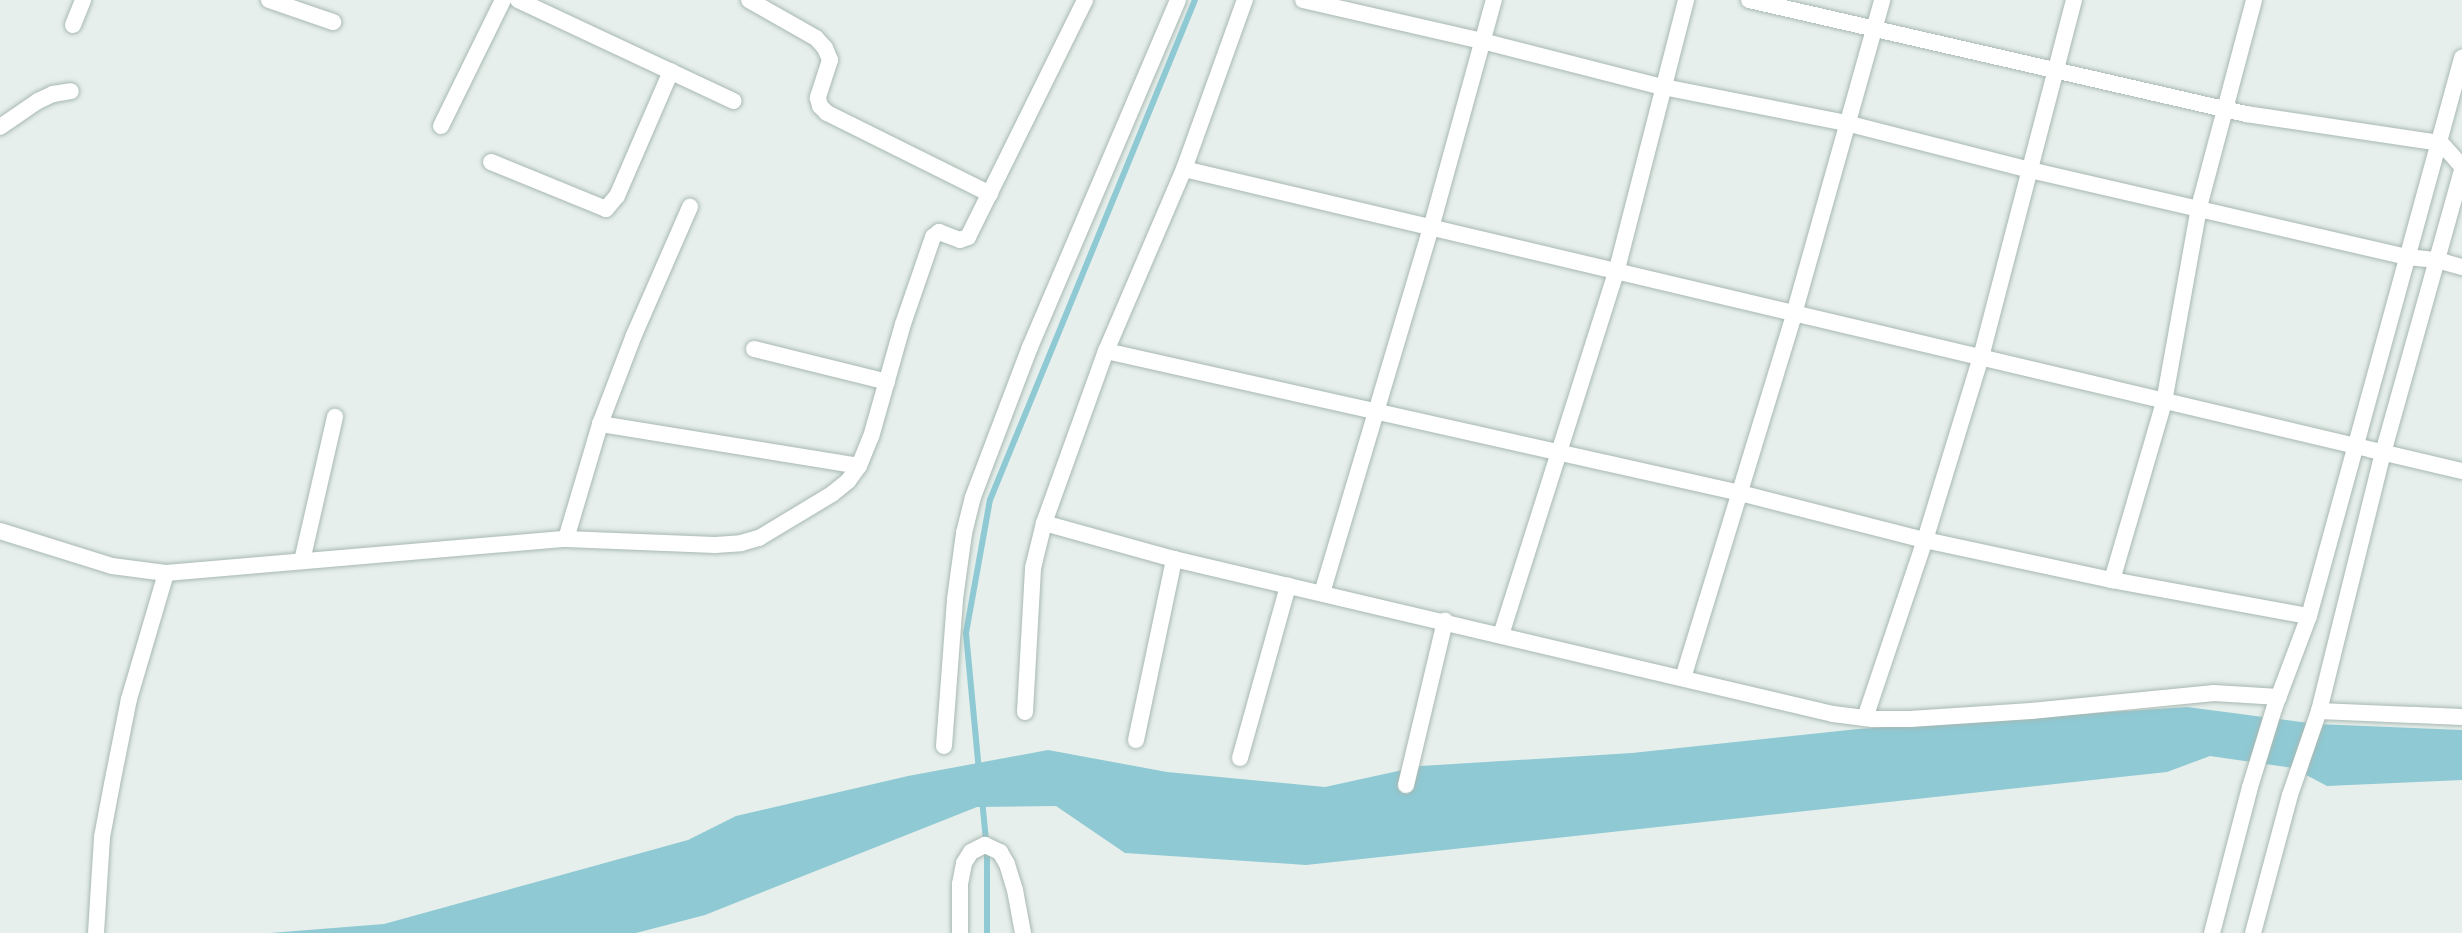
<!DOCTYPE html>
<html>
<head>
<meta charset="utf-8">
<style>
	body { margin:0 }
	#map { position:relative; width:2462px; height:933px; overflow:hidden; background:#e6efeb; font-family:Jost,sans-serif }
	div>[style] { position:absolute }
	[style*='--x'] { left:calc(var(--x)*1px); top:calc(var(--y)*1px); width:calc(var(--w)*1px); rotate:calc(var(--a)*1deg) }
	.water>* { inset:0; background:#8ec9d4 }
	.stream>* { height:6px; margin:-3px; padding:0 3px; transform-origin:3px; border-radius:3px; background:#8ec9d4 }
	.roads { filter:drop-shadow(0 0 2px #a8b8b2) drop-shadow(0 0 2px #a8b8b2) }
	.street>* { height:16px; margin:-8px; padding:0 8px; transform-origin:8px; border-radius:8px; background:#fff }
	span { translate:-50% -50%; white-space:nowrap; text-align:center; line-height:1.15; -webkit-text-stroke:4.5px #f7fbf9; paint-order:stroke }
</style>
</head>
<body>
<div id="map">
	<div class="water">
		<div style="clip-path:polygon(2187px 707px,2316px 724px,2462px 730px,2462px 780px,2327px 786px,2293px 768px,2210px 756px,2167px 772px,1306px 865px,1125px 853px,1056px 806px,977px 807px,705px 915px,636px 933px,270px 933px,384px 924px,688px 840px,736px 816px,908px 776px,1048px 750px,1167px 772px,1325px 787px,1421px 766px,1632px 753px,1858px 729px)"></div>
	</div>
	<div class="stream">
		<div style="--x:979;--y:771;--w:139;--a:-95.4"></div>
		<div style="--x:966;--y:633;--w:135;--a:-79.8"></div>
		<div style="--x:990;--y:500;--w:540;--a:-67.71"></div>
		<div style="--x:982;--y:799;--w:52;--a:84.5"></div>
		<div style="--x:987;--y:851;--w:82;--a:90"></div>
	</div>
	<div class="roads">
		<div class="street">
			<div style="--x:269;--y:0;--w:68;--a:19"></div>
			<div style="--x:518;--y:0;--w:238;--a:25.1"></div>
			<div style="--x:749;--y:0;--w:77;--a:29.6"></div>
			<div style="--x:816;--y:38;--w:13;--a:48"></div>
			<div style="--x:825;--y:48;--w:13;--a:67"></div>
			<div style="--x:830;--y:60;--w:40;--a:108"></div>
			<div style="--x:818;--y:98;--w:8;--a:76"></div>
			<div style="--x:820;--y:106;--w:10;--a:45"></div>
			<div style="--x:827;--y:113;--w:182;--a:26.4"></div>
			<div style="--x:1303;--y:0;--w:184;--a:12.9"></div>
			<div style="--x:1482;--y:41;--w:187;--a:14.3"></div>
			<div style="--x:1663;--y:87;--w:187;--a:11.1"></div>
			<div style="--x:1846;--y:123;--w:190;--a:14.3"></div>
			<div style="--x:2030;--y:170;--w:387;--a:13"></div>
			<div style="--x:2407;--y:257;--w:30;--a:6"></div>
			<div style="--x:2437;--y:260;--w:26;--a:16"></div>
			<div style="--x:1749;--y:0;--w:510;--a:12.92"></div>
			<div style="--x:2246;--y:114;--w:197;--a:8.5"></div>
			<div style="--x:2441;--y:143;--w:31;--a:48"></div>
			<div style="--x:73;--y:25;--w:27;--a:-68"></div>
			<div style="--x:441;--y:126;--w:140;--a:-63.8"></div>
			<div style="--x:0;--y:127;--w:46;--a:-34.4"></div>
			<div style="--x:38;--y:101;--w:17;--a:-25"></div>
			<div style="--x:53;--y:94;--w:18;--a:-9"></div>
			<div style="--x:491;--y:162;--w:124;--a:22.2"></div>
			<div style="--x:606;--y:209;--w:17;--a:-50"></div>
			<div style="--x:617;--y:196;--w:136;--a:-66.6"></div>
			<div style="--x:1184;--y:169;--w:1313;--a:13.3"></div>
			<div style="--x:754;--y:349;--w:137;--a:13.9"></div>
			<div style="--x:1106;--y:351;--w:650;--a:12.62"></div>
			<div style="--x:1740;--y:493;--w:191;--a:14.3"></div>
			<div style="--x:1925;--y:540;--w:191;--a:12.1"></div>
			<div style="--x:2112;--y:580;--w:200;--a:10.4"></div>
			<div style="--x:600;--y:424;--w:262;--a:9.2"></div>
			<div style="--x:1044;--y:523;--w:135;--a:15.5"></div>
			<div style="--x:1174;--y:559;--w:677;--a:13.24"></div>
			<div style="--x:1833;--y:714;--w:40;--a:7.1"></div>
			<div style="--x:1873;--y:719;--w:37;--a:0"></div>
			<div style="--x:1910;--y:719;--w:121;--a:-3.8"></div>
			<div style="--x:2031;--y:711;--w:184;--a:-5.6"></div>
			<div style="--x:2214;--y:693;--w:65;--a:3.5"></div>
			<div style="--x:0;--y:531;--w:117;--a:17.4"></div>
			<div style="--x:112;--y:566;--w:54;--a:7.4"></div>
			<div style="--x:166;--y:573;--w:401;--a:-4.9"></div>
			<div style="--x:566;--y:539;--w:149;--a:2.3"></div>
			<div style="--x:715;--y:545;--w:26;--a:-4"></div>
			<div style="--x:741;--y:543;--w:19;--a:-16"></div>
			<div style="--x:759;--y:538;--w:85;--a:-31.1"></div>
			<div style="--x:832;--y:494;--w:21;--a:-39"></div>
			<div style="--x:848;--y:481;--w:19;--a:-54"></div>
			<div style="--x:859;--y:466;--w:31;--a:-68"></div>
			<div style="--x:871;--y:437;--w:117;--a:-74.2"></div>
			<div style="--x:903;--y:324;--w:92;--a:-71"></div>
			<div style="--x:933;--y:237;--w:8;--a:-40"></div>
			<div style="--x:939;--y:232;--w:22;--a:21"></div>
			<div style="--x:960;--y:240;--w:9;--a:-21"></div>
			<div style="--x:968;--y:237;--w:264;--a:-63.7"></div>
			<div style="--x:566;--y:539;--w:120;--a:-73.5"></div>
			<div style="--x:600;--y:424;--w:95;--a:-69.1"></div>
			<div style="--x:634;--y:335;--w:140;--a:-66.4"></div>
			<div style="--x:302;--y:561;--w:148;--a:-77.1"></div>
			<div style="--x:2112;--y:580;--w:185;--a:-73.7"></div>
			<div style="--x:2164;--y:402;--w:198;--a:-79.8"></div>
			<div style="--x:2199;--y:207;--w:214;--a:-75.1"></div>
			<div style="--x:1322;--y:593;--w:381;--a:-73.4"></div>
			<div style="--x:1431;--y:228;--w:237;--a:-74.6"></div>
			<div style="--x:1501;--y:635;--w:380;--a:-72.4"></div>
			<div style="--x:1616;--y:273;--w:282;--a:-75.6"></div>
			<div style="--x:1683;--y:678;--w:381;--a:-73"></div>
			<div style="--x:1794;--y:314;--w:326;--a:-74.3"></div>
			<div style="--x:2319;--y:711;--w:143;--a:2.4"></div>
			<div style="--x:1025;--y:712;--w:144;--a:-86.8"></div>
			<div style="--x:1033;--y:568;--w:46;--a:-76.3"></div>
			<div style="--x:1044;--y:523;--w:183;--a:-70.2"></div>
			<div style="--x:1106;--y:351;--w:198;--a:-66.8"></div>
			<div style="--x:1184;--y:169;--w:180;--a:-70.2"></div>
			<div style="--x:1865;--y:718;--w:188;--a:-71.4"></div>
			<div style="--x:1925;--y:540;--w:191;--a:-73"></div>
			<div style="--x:1981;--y:357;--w:369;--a:-75.4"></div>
			<div style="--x:1136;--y:740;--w:185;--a:-78.1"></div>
			<div style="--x:944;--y:746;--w:147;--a:-85.7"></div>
			<div style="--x:955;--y:599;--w:67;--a:-82.2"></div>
			<div style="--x:964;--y:533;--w:37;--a:-76"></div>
			<div style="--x:973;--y:497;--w:160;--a:-69.2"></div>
			<div style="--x:1030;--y:347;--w:377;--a:-66.9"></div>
			<div style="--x:1240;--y:758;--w:179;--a:-74.4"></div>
			<div style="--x:1406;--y:785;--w:169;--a:-76.6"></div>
			<div style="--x:96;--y:933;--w:96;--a:-86.4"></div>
			<div style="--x:102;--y:837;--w:54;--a:-79.3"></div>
			<div style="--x:112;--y:784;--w:87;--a:-78.7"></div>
			<div style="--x:129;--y:699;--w:131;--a:-73.6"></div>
			<div style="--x:960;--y:933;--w:49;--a:-90"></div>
			<div style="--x:960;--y:884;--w:21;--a:-79"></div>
			<div style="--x:964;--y:863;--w:13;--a:-58"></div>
			<div style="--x:971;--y:852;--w:16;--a:-27"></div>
			<div style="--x:985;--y:845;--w:17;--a:25"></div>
			<div style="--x:1000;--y:852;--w:14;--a:60"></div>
			<div style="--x:1007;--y:864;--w:27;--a:73"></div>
			<div style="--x:1015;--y:890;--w:44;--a:79.5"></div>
			<div style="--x:2212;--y:933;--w:151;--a:-75.4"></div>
			<div style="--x:2250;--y:787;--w:82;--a:-72.9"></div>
			<div style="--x:2274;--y:709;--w:99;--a:-69.4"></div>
			<div style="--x:2309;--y:616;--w:579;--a:-74.67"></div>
			<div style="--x:2253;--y:933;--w:143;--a:-75"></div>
			<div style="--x:2290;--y:795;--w:89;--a:-71"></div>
			<div style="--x:2319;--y:711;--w:266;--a:-76.1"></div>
			<div style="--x:2383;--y:453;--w:294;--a:-74.4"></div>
		</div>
	</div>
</div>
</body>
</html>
